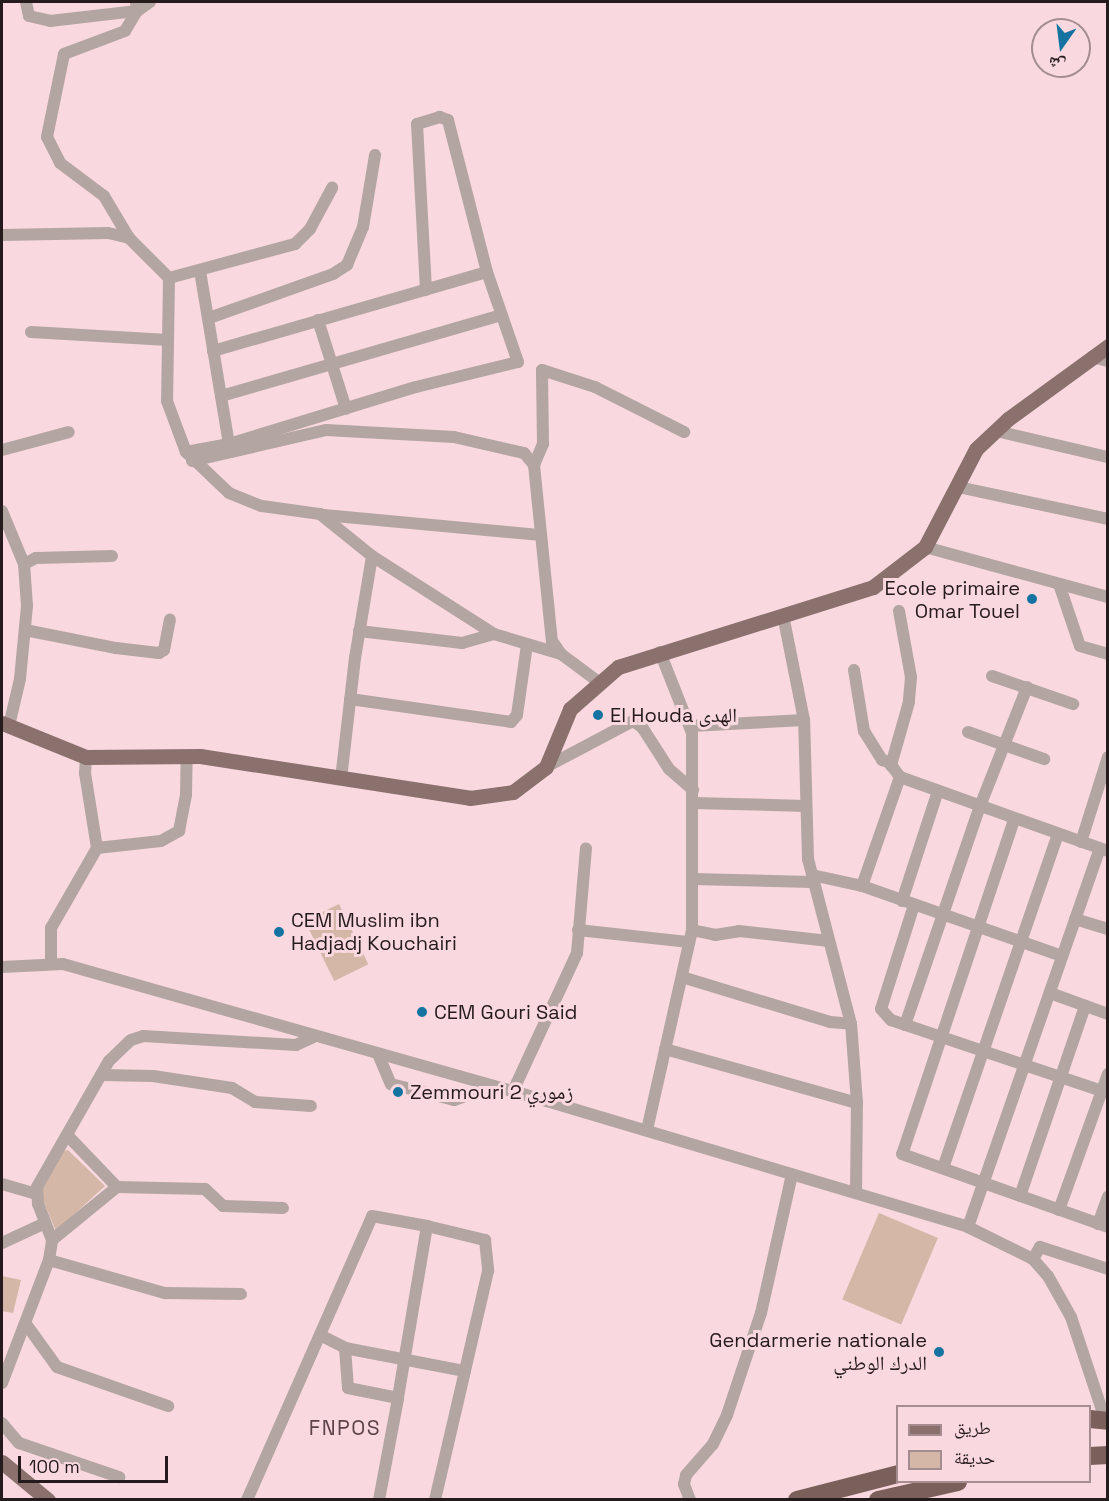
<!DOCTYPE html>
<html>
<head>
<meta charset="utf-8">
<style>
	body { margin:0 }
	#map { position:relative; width:1109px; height:1501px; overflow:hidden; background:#f9d8df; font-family:"Space Grotesk","Noto Naskh Arabic",sans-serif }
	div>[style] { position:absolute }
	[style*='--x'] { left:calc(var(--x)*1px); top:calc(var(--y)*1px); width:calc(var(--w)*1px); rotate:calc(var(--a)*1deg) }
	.green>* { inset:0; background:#d4b7a6; transform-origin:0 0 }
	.minor>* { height:12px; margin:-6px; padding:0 6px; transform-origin:6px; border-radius:6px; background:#b3a5a2 }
	.major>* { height:15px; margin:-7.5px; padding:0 7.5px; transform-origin:7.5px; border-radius:7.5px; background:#8a716d }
	.highway>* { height:18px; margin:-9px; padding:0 9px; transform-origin:9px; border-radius:9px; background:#7b5f5b }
	.dots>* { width:16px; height:16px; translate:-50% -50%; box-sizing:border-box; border:3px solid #f9d8df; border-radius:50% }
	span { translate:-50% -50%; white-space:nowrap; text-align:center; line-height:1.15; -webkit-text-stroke:6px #f9d8df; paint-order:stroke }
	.poi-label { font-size:20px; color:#251a1c }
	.right { translate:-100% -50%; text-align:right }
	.left { translate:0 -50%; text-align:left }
	.neighbourhood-label { font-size:21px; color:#5d4349; letter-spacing:1.5px }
	.frame { position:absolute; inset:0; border:3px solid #251a1c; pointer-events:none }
	.legend { position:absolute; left:896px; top:1405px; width:195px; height:78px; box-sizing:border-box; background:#f9d8df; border:2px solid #a48c91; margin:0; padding:8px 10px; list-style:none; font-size:18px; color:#251a1c }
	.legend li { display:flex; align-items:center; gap:12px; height:30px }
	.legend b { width:30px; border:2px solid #a48c91 }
	.north { position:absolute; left:1031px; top:18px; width:60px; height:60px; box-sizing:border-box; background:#f9d8df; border:2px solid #a48c91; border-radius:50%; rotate:194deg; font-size:16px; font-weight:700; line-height:24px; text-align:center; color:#251a1c }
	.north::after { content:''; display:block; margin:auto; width:21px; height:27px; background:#1473a1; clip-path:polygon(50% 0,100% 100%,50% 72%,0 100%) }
	.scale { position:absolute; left:18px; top:1456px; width:150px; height:27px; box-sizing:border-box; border:3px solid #251a1c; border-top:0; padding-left:8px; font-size:18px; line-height:21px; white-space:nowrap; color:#251a1c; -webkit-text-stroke:4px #f9d8df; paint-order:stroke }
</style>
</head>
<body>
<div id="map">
	<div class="green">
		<div style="left:339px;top:904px;width:67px;height:38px;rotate:64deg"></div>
		<div style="clip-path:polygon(68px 1150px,105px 1186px,56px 1231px,42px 1198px,43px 1183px,63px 1151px)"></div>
		<div style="left:879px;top:1213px;width:64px;height:94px;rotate:23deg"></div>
		<div style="clip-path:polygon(2px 1276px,21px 1280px,13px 1313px,2px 1311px)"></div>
	</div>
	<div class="minor">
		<div style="--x:26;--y:2;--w:14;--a:78"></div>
		<div style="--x:29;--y:16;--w:22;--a:13"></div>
		<div style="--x:50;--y:21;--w:88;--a:-6.6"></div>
		<div style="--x:137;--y:11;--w:16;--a:-35"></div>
		<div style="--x:136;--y:2;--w:9;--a:84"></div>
		<div style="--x:137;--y:11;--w:23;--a:121"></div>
		<div style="--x:125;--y:31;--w:65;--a:159.3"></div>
		<div style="--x:64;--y:54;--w:85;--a:101.6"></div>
		<div style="--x:47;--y:137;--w:29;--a:63"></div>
		<div style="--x:60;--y:163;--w:55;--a:36.9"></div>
		<div style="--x:104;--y:196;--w:49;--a:59.2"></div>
		<div style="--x:129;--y:238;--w:57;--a:45"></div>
		<div style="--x:169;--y:278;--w:123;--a:90.9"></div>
		<div style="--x:167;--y:401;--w:54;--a:69.6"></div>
		<div style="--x:186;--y:452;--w:59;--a:43.6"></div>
		<div style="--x:229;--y:493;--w:35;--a:22"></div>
		<div style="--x:262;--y:506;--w:59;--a:7.9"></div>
		<div style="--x:320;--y:514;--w:67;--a:38.9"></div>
		<div style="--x:372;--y:556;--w:145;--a:32.6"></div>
		<div style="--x:494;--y:634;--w:70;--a:16.6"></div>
		<div style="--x:561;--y:654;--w:49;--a:36.6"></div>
		<div style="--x:2;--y:235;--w:106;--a:-1.1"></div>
		<div style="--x:108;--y:233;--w:22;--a:13"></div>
		<div style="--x:200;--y:271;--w:175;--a:80.5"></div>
		<div style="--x:169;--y:278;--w:131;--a:-15.1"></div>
		<div style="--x:295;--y:244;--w:21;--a:-45"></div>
		<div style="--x:310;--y:229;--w:47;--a:-61.8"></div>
		<div style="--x:209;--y:318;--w:132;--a:-19.5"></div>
		<div style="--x:333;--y:274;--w:17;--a:-33"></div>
		<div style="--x:347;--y:265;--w:41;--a:-67.2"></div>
		<div style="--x:363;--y:227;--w:73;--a:-80.5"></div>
		<div style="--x:318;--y:320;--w:93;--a:72.5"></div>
		<div style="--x:31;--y:332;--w:137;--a:3.3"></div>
		<div style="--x:213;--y:351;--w:285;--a:-16.1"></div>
		<div style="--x:1092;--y:357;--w:16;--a:14"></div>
		<div style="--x:221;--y:396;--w:292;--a:-16.1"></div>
		<div style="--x:996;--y:431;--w:115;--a:13.1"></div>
		<div style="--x:2;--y:450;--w:69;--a:-15"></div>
		<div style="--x:186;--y:452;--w:44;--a:-10.5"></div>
		<div style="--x:229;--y:444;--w:195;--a:-17"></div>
		<div style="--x:416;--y:387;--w:105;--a:-13.8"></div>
		<div style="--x:518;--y:362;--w:95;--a:-109"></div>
		<div style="--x:487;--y:272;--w:157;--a:-104.4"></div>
		<div style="--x:448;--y:120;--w:9;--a:-159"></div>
		<div style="--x:440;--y:117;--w:24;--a:163"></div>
		<div style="--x:417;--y:124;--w:166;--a:86.9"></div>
		<div style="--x:192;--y:461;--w:138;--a:-13"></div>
		<div style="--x:326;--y:430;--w:128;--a:3.1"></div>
		<div style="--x:454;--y:437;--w:72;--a:12.9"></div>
		<div style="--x:524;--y:453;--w:16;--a:50"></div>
		<div style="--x:534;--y:465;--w:177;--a:84.2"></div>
		<div style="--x:552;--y:641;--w:16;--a:55"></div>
		<div style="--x:534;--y:465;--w:23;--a:-67"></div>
		<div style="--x:543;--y:444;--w:74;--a:-90.8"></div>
		<div style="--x:542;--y:370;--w:56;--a:17.8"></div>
		<div style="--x:595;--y:387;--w:100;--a:26.8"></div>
		<div style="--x:958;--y:487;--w:153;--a:12"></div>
		<div style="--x:2;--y:511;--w:57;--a:67.5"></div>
		<div style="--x:24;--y:564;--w:42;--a:85.9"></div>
		<div style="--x:27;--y:606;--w:73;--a:95.5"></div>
		<div style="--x:20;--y:679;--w:48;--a:103.2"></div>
		<div style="--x:324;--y:515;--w:218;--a:5.3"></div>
		<div style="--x:925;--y:547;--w:190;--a:15.3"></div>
		<div style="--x:24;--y:564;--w:13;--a:-27"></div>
		<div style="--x:36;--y:558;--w:76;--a:-1.5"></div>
		<div style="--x:1059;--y:584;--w:65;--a:71.3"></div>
		<div style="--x:1080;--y:646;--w:29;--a:16"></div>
		<div style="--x:899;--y:611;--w:67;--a:79.7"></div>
		<div style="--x:911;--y:677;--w:25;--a:95"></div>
		<div style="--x:909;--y:702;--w:66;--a:105.9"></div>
		<div style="--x:891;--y:765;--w:15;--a:53"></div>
		<div style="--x:25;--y:630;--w:93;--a:11.2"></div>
		<div style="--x:116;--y:648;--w:43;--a:6.6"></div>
		<div style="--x:159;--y:653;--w:6;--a:-31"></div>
		<div style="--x:164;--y:650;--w:31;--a:-79"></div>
		<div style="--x:359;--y:631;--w:104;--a:6.6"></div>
		<div style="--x:462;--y:643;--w:33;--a:-16"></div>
		<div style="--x:854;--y:670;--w:62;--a:80.7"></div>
		<div style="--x:864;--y:731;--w:34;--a:58"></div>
		<div style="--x:882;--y:760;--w:9;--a:18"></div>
		<div style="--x:992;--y:676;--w:86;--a:19.1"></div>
		<div style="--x:350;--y:699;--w:163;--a:8.1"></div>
		<div style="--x:511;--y:722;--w:9;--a:-49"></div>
		<div style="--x:517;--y:715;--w:71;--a:-81.9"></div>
		<div style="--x:690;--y:726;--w:114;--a:-3"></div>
		<div style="--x:968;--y:732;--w:81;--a:19.6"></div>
		<div style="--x:546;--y:767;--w:98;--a:-27.9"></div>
		<div style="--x:633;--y:721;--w:11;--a:34"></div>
		<div style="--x:642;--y:727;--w:50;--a:57.3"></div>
		<div style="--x:669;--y:769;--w:32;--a:41"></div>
		<div style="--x:341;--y:779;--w:122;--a:-83.4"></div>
		<div style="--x:355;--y:658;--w:103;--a:-80.5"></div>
		<div style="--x:693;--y:803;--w:113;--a:1.5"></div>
		<div style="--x:1014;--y:820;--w:352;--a:108.5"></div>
		<div style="--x:902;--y:1154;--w:219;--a:19.5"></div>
		<div style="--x:1081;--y:842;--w:89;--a:-72.4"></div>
		<div style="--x:97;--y:848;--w:64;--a:-6.2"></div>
		<div style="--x:161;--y:841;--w:21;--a:-29"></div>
		<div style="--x:179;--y:831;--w:37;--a:-79"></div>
		<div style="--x:186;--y:795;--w:39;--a:-89"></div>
		<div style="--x:812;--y:875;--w:51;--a:12.4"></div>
		<div style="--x:693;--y:879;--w:120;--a:1.4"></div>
		<div style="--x:902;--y:901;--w:116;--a:-71.9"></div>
		<div style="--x:914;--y:905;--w:109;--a:107.6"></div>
		<div style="--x:881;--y:1009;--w:15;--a:48"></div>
		<div style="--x:891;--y:1020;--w:229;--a:18.6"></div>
		<div style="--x:1075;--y:919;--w:34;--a:17"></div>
		<div style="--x:578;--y:930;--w:112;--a:6.2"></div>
		<div style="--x:692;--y:930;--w:24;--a:12"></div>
		<div style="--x:715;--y:935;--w:24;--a:-9"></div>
		<div style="--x:739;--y:931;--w:90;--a:6.4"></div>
		<div style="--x:1062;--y:956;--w:212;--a:-160.7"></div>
		<div style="--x:862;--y:886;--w:115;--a:-70.8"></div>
		<div style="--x:900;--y:777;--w:221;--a:19.6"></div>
		<div style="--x:51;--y:963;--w:35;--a:-90"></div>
		<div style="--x:51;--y:928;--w:92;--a:-60.1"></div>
		<div style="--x:97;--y:848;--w:76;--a:-99.1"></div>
		<div style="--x:85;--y:773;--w:16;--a:-86"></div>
		<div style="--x:2;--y:967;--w:61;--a:-2.8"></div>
		<div style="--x:63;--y:964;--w:468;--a:15.8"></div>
		<div style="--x:513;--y:1091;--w:475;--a:16.6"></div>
		<div style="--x:968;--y:1227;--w:72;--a:26.2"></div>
		<div style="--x:1033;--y:1259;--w:23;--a:49"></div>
		<div style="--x:1048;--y:1276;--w:47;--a:60.7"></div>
		<div style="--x:1071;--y:1317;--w:108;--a:71.6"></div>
		<div style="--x:682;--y:977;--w:155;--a:16.9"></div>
		<div style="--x:830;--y:1022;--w:21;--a:5"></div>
		<div style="--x:1050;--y:993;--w:62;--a:19.9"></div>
		<div style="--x:905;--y:1025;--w:231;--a:-71.1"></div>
		<div style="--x:980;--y:806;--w:128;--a:-68.4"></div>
		<div style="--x:665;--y:1049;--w:199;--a:15.7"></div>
		<div style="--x:857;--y:1103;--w:79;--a:-94.3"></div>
		<div style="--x:851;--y:1024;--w:171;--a:-104.6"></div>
		<div style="--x:808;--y:859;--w:139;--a:-91.6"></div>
		<div style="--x:804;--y:720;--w:107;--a:-101.3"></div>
		<div style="--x:378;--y:1054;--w:33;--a:67"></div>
		<div style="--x:391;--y:1084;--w:65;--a:14.3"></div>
		<div style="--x:454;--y:1100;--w:42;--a:-19.3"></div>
		<div style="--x:101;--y:1075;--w:52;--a:1.1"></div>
		<div style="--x:153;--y:1076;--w:80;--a:8.6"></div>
		<div style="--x:232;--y:1088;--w:27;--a:31"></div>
		<div style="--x:255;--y:1102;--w:56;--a:4.1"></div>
		<div style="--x:513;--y:1091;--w:152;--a:-65.1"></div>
		<div style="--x:577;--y:953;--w:105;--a:-85.1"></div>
		<div style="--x:647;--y:1130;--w:205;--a:-77.3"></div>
		<div style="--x:692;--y:930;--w:197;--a:-90"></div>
		<div style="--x:692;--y:733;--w:87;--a:-111.6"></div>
		<div style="--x:67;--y:1135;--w:72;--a:46.1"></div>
		<div style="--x:943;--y:1168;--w:353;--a:-71"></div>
		<div style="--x:2;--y:1184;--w:36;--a:16"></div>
		<div style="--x:856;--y:1193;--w:90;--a:-89.4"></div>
		<div style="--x:1020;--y:1196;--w:201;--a:-71.1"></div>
		<div style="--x:1059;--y:1210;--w:145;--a:-70.2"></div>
		<div style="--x:1098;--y:1224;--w:29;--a:-70"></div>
		<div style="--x:427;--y:1226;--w:60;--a:13.6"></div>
		<div style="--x:485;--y:1240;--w:31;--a:84"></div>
		<div style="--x:488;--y:1271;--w:103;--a:103"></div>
		<div style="--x:968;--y:1227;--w:400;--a:-70.8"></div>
		<div style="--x:52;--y:1240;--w:84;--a:-39.2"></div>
		<div style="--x:117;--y:1187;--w:88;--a:1.3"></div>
		<div style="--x:205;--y:1189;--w:25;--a:43"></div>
		<div style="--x:223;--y:1206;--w:60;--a:1.9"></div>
		<div style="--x:2;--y:1243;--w:47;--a:-24.9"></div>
		<div style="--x:1033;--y:1259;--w:14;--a:-60"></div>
		<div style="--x:1040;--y:1247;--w:71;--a:17.9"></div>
		<div style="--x:49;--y:1260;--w:121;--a:15.9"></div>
		<div style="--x:165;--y:1293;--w:76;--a:0.8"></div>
		<div style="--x:26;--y:1324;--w:53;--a:54.2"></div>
		<div style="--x:57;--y:1367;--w:118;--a:19.4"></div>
		<div style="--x:320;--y:1335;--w:28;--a:27"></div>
		<div style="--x:2;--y:1383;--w:132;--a:-69.1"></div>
		<div style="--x:49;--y:1260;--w:20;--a:-81"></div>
		<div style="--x:52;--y:1240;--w:39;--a:-111"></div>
		<div style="--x:38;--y:1204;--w:17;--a:-93"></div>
		<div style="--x:37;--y:1187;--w:145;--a:-60.3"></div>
		<div style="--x:109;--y:1061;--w:30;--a:-44"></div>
		<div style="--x:131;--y:1040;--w:13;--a:-18"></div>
		<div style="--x:143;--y:1036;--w:153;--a:3.4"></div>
		<div style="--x:296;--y:1045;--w:19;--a:-25"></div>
		<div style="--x:2;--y:1423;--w:26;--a:50"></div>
		<div style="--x:19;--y:1443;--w:106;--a:18.8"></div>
		<div style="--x:247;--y:1500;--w:310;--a:-66.2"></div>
		<div style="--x:372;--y:1216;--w:56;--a:10.3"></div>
		<div style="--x:427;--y:1226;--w:174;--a:99.6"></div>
		<div style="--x:379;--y:1500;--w:104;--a:-79.4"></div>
		<div style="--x:398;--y:1398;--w:51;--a:-168.7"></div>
		<div style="--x:348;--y:1388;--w:40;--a:-94.3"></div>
		<div style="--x:345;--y:1348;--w:122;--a:10.9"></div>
		<div style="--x:465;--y:1371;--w:132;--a:103.1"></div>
		<div style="--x:690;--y:1500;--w:17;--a:-111"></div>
		<div style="--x:684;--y:1484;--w:9;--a:-77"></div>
		<div style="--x:686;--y:1475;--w:41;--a:-48.9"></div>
		<div style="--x:713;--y:1444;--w:32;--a:-64"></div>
		<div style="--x:727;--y:1415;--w:108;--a:-71.6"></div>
		<div style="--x:761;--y:1313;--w:142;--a:-77.4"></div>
	</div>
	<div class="major">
		<div style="--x:2;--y:723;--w:91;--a:22"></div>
		<div style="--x:86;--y:757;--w:114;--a:-0.5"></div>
		<div style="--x:200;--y:756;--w:273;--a:8.8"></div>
		<div style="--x:470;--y:798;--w:43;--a:-7.9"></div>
		<div style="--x:513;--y:792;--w:41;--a:-37.1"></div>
		<div style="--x:546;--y:767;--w:63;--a:-67.5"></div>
		<div style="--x:570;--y:709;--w:64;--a:-41.2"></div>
		<div style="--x:618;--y:667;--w:267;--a:-17.4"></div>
		<div style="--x:873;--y:587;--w:66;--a:-37.6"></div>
		<div style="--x:925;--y:547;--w:110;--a:-62.5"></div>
		<div style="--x:976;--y:449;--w:44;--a:-43.2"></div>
		<div style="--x:1008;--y:419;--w:124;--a:-36.1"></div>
		<div style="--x:2;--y:1462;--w:60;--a:39.6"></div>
	</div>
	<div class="highway">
		<div style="--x:1090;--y:1419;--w:18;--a:6"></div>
		<div style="--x:1090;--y:1456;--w:18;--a:-3"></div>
		<div style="--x:797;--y:1500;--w:104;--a:-14.4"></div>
		<div style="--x:878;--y:1500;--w:82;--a:-12.7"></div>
	</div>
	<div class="dots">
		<div style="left:1032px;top:599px;background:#1473a1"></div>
		<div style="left:598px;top:715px;background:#1473a1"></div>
		<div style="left:279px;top:932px;background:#1473a1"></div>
		<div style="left:422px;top:1012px;background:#1473a1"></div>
		<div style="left:398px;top:1092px;background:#1473a1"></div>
		<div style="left:939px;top:1352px;background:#1473a1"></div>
	</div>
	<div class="poi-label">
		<span class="right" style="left:1020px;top:600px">Ecole primaire<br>Omar Touel</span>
		<span class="left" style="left:610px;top:715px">El Houda الهدى</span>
		<span class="left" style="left:291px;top:932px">CEM Muslim ibn<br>Hadjadj Kouchairi</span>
		<span class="left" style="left:434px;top:1012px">CEM Gouri Said</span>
		<span class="left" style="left:410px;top:1092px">Zemmouri 2 زموري</span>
		<span class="right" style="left:927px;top:1352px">Gendarmerie nationale<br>الدرك الوطني</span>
	</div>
	<div class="neighbourhood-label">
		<span style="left:345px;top:1428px">FNPOS</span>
	</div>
	<div class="frame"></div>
	<ul class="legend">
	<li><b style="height:8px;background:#8a716d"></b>طريق</li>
	<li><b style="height:16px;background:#d4b7a6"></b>حديقة</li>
	</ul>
	<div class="north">ش</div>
	<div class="scale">100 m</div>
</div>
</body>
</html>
